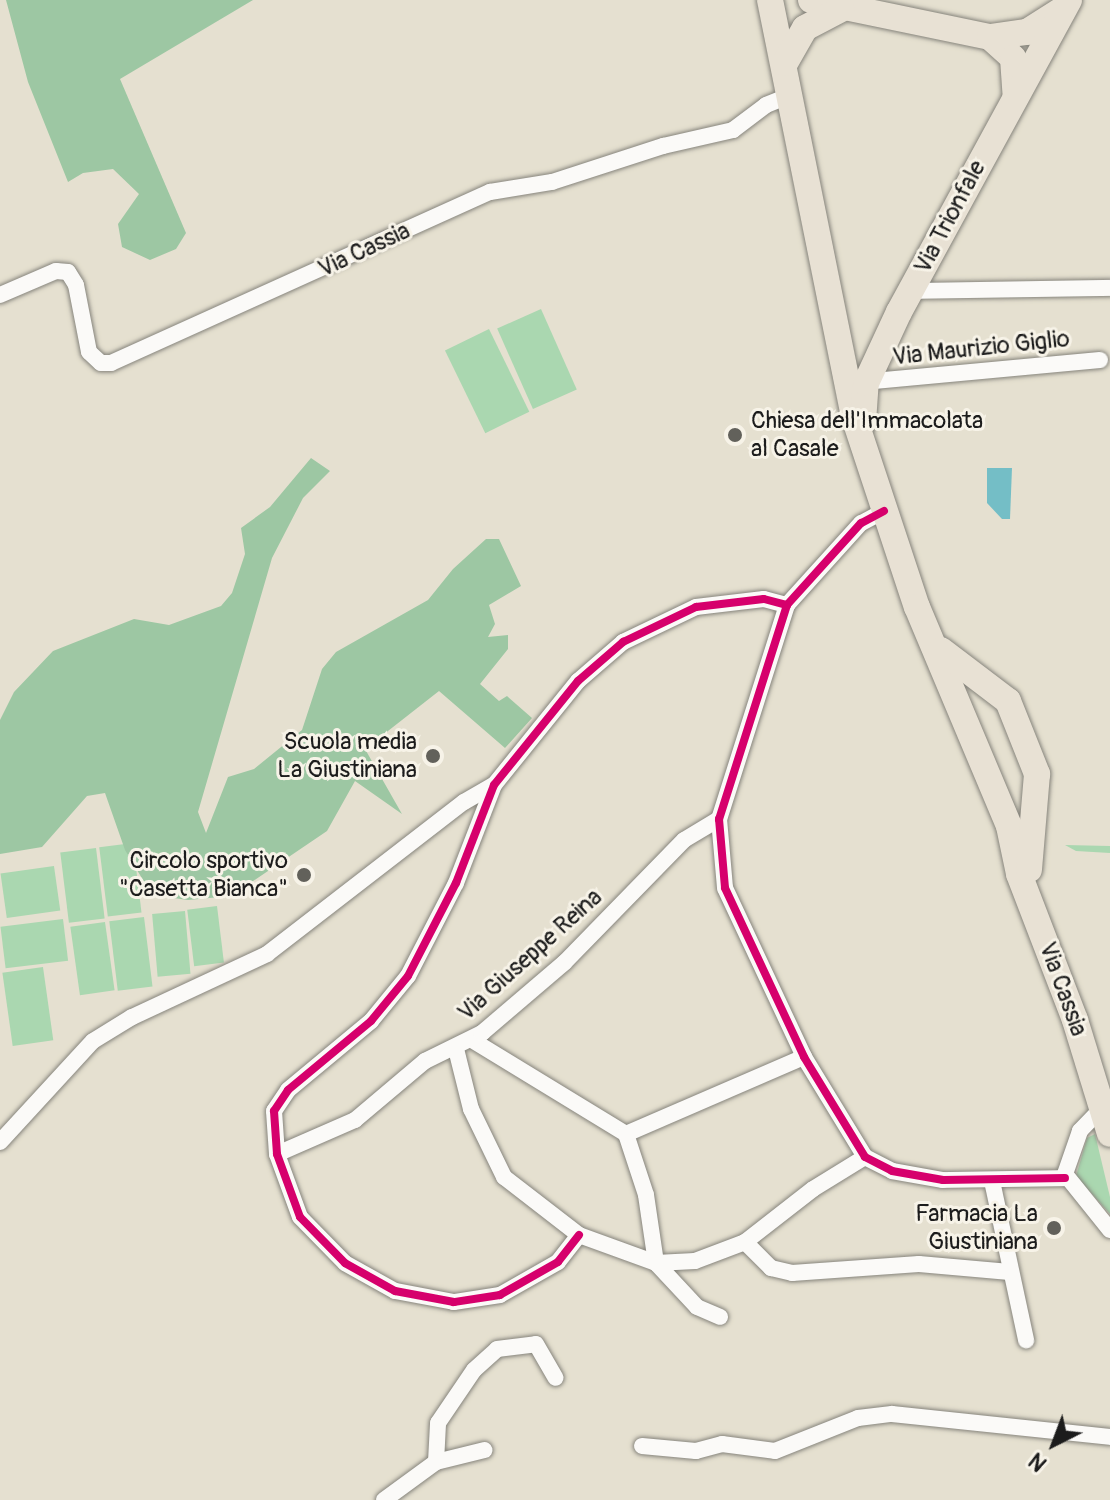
<!DOCTYPE html>
<html>
<head>
<meta charset="utf-8">
<style>
	body { margin:0 }
	#map { position:relative; width:1110px; height:1500px; overflow:hidden; background:#e5e0d0; font-family:Pangolin,sans-serif }
	div>[style] { position:absolute }
	[style*='--x'] { left:calc(var(--x)*1px); top:calc(var(--y)*1px); width:calc(var(--w)*1px); rotate:calc(var(--a)*1deg) }
	.green>* { inset:0; background:#aad7b0; transform-origin:0 0 }
	.forest>* { inset:0; background:#9dc7a3 }
	.water>* { inset:0; background:#74bec6 }
	.roads { filter:drop-shadow(0 0 2px #86847c) drop-shadow(0 0 2px #86847c) }
	.minor>* { height:16px; margin:-8px; padding:0 8px; transform-origin:8px; border-radius:8px; background:#fbfaf8 }
	.primary>* { height:26px; margin:-13px; padding:0 13px; transform-origin:13px; border-radius:13px; background:#e8e1d4 }
	.cycleway>* { height:8px; margin:-4px; padding:0 4px; transform-origin:4px; border-radius:4px; background:#d6006c }
	.dots>* { width:22px; height:22px; translate:-50% -50%; box-sizing:border-box; border:4px solid #f7f3e8; border-radius:50% }
	span { translate:-50% -50%; white-space:nowrap; text-align:center; line-height:1.15; -webkit-text-stroke:6px #f7f3e8; paint-order:stroke }
	.street-label { font-size:24px; color:#1c1c1c }
	.poi-label { font-size:24px; color:#1c1c1c }
	.left { translate:0 -50%; text-align:left }
	.right { translate:-100% -50%; text-align:right }
	.north { position:absolute; left:1014px; top:1404px; width:80px; height:80px; -webkit-text-stroke:6px #f7f3e8; paint-order:stroke; rotate:222deg; font-size:22px; font-weight:700; line-height:32px; text-align:center; color:#1c1c1c }
	.north::after { content:''; display:block; margin:auto; width:28px; height:36px; background:#1c1c1c; clip-path:polygon(50% 0,100% 100%,50% 72%,0 100%) }
</style>
</head>
<body>
<div id="map">
	<div class="green">
		<div style="left:541px;top:309px;width:88px;height:48px;rotate:66deg"></div>
		<div style="left:489px;top:329px;width:92px;height:49px;rotate:64deg"></div>
		<div style="left:133px;top:843px;width:70px;height:34px;rotate:83deg"></div>
		<div style="clip-path:polygon(1065px 845px,1110px 846px,1110px 853px,1076px 851px)"></div>
		<div style="left:96px;top:848px;width:71px;height:36px;rotate:83deg"></div>
		<div style="left:54px;top:866px;width:45px;height:54px;rotate:82deg"></div>
		<div style="left:217px;top:906px;width:57px;height:30px;rotate:83deg"></div>
		<div style="left:185px;top:911px;width:63px;height:33px;rotate:85deg"></div>
		<div style="left:144px;top:917px;width:70px;height:35px;rotate:83deg"></div>
		<div style="left:63px;top:919px;width:42px;height:63px;rotate:83deg"></div>
		<div style="left:105px;top:922px;width:69px;height:35px;rotate:82deg"></div>
		<div style="left:43px;top:967px;width:74px;height:41px;rotate:82deg"></div>
		<div style="clip-path:polygon(1095px 1134px,1110px 1197px,1110px 1214px,1076px 1176px,1087px 1138px)"></div>
	</div>
	<div class="forest">
		<div style="clip-path:polygon(6px 0,253px 0,120px 79px,186px 233px,176px 249px,150px 260px,122px 247px,118px 224px,139px 194px,113px 169px,83px 173px,68px 182px,28px 82px)"></div>
		<div style="clip-path:polygon(311px 458px,330px 471px,303px 498px,272px 558px,198px 812px,206px 833px,228px 777px,254px 769px,302px 730px,322px 669px,336px 652px,428px 600px,453px 569px,486px 539px,499px 539px,521px 586px,489px 605px,495px 624px,488px 637px,508px 635px,508px 649px,480px 684px,499px 701px,507px 696px,532px 718px,505px 748px,439px 691px,365px 749px,402px 814px,355px 781px,327px 831px,231px 896px,188px 900px,152px 895px,125px 850px,105px 793px,87px 796px,42px 847px,0 854px,0 720px,14px 692px,53px 651px,134px 619px,169px 625px,221px 606px,232px 593px,245px 554px,241px 528px,270px 507px)"></div>
	</div>
	<div class="water">
		<div style="clip-path:polygon(987px 468px,1012px 468px,1010px 519px,1002px 519px,987px 503px)"></div>
	</div>
	<div class="roads">
		<div class="minor">
			<div style="--x:910;--y:291;--w:200;--a:-0.9"></div>
			<div style="--x:0;--y:295;--w:61;--a:-23.2"></div>
			<div style="--x:56;--y:271;--w:12;--a:5"></div>
			<div style="--x:68;--y:272;--w:15;--a:58"></div>
			<div style="--x:76;--y:285;--w:68;--a:79"></div>
			<div style="--x:89;--y:352;--w:16;--a:43"></div>
			<div style="--x:101;--y:363;--w:10;--a:0"></div>
			<div style="--x:111;--y:363;--w:416;--a:-24.3"></div>
			<div style="--x:490;--y:192;--w:63;--a:-9.2"></div>
			<div style="--x:552;--y:182;--w:117;--a:-18"></div>
			<div style="--x:663;--y:146;--w:72;--a:-12.9"></div>
			<div style="--x:733;--y:130;--w:41;--a:-37.1"></div>
			<div style="--x:766;--y:105;--w:29;--a:-22"></div>
			<div style="--x:863;--y:382;--w:238;--a:-5.3"></div>
			<div style="--x:884;--y:511;--w:26;--a:152"></div>
			<div style="--x:861;--y:523;--w:110;--a:132.1"></div>
			<div style="--x:787;--y:605;--w:225;--a:107.6"></div>
			<div style="--x:719;--y:819;--w:69;--a:85"></div>
			<div style="--x:725;--y:888;--w:187;--a:64.9"></div>
			<div style="--x:804;--y:1057;--w:117;--a:58.6"></div>
			<div style="--x:865;--y:1157;--w:30;--a:27"></div>
			<div style="--x:892;--y:1171;--w:52;--a:10"></div>
			<div style="--x:943;--y:1180;--w:122;--a:-0.9"></div>
			<div style="--x:472;--y:1040;--w:180;--a:31.4"></div>
			<div style="--x:626;--y:1134;--w:64;--a:71.8"></div>
			<div style="--x:646;--y:1195;--w:69;--a:81.6"></div>
			<div style="--x:456;--y:1049;--w:62;--a:76"></div>
			<div style="--x:471;--y:1109;--w:76;--a:64.1"></div>
			<div style="--x:504;--y:1177;--w:95;--a:37.7"></div>
			<div style="--x:579;--y:1235;--w:82;--a:20"></div>
			<div style="--x:656;--y:1263;--w:60;--a:47"></div>
			<div style="--x:697;--y:1307;--w:25;--a:23"></div>
			<div style="--x:1102;--y:1108;--w:32;--a:134"></div>
			<div style="--x:1080;--y:1131;--w:46;--a:109.2"></div>
			<div style="--x:1065;--y:1174;--w:72;--a:51.2"></div>
			<div style="--x:626;--y:1134;--w:194;--a:-23.4"></div>
			<div style="--x:0;--y:1142;--w:137;--a:-47.4"></div>
			<div style="--x:93;--y:1041;--w:46;--a:-31.6"></div>
			<div style="--x:132;--y:1017;--w:149;--a:-25"></div>
			<div style="--x:267;--y:954;--w:249;--a:-37.7"></div>
			<div style="--x:464;--y:802;--w:34;--a:-30"></div>
			<div style="--x:277;--y:1154;--w:85;--a:-23.6"></div>
			<div style="--x:355;--y:1120;--w:92;--a:-40.1"></div>
			<div style="--x:425;--y:1061;--w:64;--a:-26.2"></div>
			<div style="--x:482;--y:1033;--w:108;--a:-40.5"></div>
			<div style="--x:564;--y:963;--w:172;--a:-45.7"></div>
			<div style="--x:684;--y:840;--w:41;--a:-31"></div>
			<div style="--x:992;--y:1181;--w:163;--a:77.9"></div>
			<div style="--x:579;--y:1235;--w:34;--a:128"></div>
			<div style="--x:558;--y:1262;--w:67;--a:150.4"></div>
			<div style="--x:500;--y:1295;--w:47;--a:171.3"></div>
			<div style="--x:454;--y:1302;--w:60;--a:-169.4"></div>
			<div style="--x:395;--y:1291;--w:57;--a:-150.8"></div>
			<div style="--x:345;--y:1263;--w:64;--a:-134.4"></div>
			<div style="--x:300;--y:1217;--w:67;--a:-110.1"></div>
			<div style="--x:277;--y:1154;--w:43;--a:-94"></div>
			<div style="--x:274;--y:1111;--w:25;--a:-56"></div>
			<div style="--x:288;--y:1090;--w:108;--a:-39.7"></div>
			<div style="--x:371;--y:1021;--w:58;--a:-50.6"></div>
			<div style="--x:408;--y:976;--w:105;--a:-62.7"></div>
			<div style="--x:456;--y:883;--w:105;--a:-68.8"></div>
			<div style="--x:494;--y:785;--w:134;--a:-51.1"></div>
			<div style="--x:578;--y:681;--w:60;--a:-40.9"></div>
			<div style="--x:623;--y:642;--w:81;--a:-25.6"></div>
			<div style="--x:696;--y:607;--w:68;--a:-6.7"></div>
			<div style="--x:764;--y:599;--w:24;--a:15"></div>
			<div style="--x:745;--y:1242;--w:37;--a:45"></div>
			<div style="--x:771;--y:1268;--w:22;--a:13"></div>
			<div style="--x:792;--y:1273;--w:127;--a:-4.1"></div>
			<div style="--x:919;--y:1264;--w:91;--a:5"></div>
			<div style="--x:656;--y:1263;--w:39;--a:-3"></div>
			<div style="--x:695;--y:1261;--w:53;--a:-20.8"></div>
			<div style="--x:745;--y:1242;--w:86;--a:-37.9"></div>
			<div style="--x:813;--y:1189;--w:61;--a:-31.6"></div>
			<div style="--x:642;--y:1446;--w:54;--a:5.3"></div>
			<div style="--x:696;--y:1451;--w:27;--a:-15"></div>
			<div style="--x:722;--y:1444;--w:53;--a:7.5"></div>
			<div style="--x:775;--y:1451;--w:89;--a:-21.7"></div>
			<div style="--x:858;--y:1418;--w:34;--a:-7"></div>
			<div style="--x:892;--y:1414;--w:219;--a:6"></div>
			<div style="--x:436;--y:1462;--w:50;--a:-13.8"></div>
			<div style="--x:384;--y:1500;--w:64;--a:-36.2"></div>
			<div style="--x:436;--y:1462;--w:39;--a:-87"></div>
			<div style="--x:438;--y:1423;--w:64;--a:-55.8"></div>
			<div style="--x:474;--y:1370;--w:31;--a:-42"></div>
			<div style="--x:497;--y:1349;--w:39;--a:-7"></div>
			<div style="--x:536;--y:1344;--w:39;--a:60"></div>
		</div>
		<div class="primary">
			<div style="--x:770;--y:0;--w:425;--a:78.6"></div>
			<div style="--x:854;--y:417;--w:200;--a:71.7"></div>
			<div style="--x:917;--y:607;--w:238;--a:67.2"></div>
			<div style="--x:1009;--y:826;--w:49;--a:78.2"></div>
			<div style="--x:1019;--y:874;--w:156;--a:69"></div>
			<div style="--x:1075;--y:1020;--w:119;--a:72.9"></div>
			<div style="--x:811;--y:0;--w:183;--a:11.7"></div>
			<div style="--x:990;--y:37;--w:37;--a:-8"></div>
			<div style="--x:1027;--y:32;--w:43;--a:-32.6"></div>
			<div style="--x:990;--y:37;--w:31;--a:42"></div>
			<div style="--x:1013;--y:58;--w:39;--a:86"></div>
			<div style="--x:785;--y:63;--w:40;--a:-60.3"></div>
			<div style="--x:805;--y:28;--w:41;--a:-27.8"></div>
			<div style="--x:863;--y:422;--w:39;--a:-86"></div>
			<div style="--x:866;--y:383;--w:78;--a:-65.1"></div>
			<div style="--x:899;--y:312;--w:355;--a:-61.4"></div>
			<div style="--x:941;--y:650;--w:84;--a:37.3"></div>
			<div style="--x:1008;--y:701;--w:79;--a:68.3"></div>
			<div style="--x:1037;--y:774;--w:96;--a:94.8"></div>
		</div>
	</div>
	<div class="cycleway">
		<div style="--x:884;--y:511;--w:26;--a:152"></div>
		<div style="--x:861;--y:523;--w:110;--a:132.1"></div>
		<div style="--x:787;--y:605;--w:225;--a:107.6"></div>
		<div style="--x:719;--y:819;--w:69;--a:85"></div>
		<div style="--x:725;--y:888;--w:187;--a:64.9"></div>
		<div style="--x:804;--y:1057;--w:117;--a:58.6"></div>
		<div style="--x:865;--y:1157;--w:30;--a:27"></div>
		<div style="--x:892;--y:1171;--w:52;--a:10"></div>
		<div style="--x:943;--y:1180;--w:122;--a:-0.9"></div>
		<div style="--x:579;--y:1235;--w:34;--a:128"></div>
		<div style="--x:558;--y:1262;--w:67;--a:150.4"></div>
		<div style="--x:500;--y:1295;--w:47;--a:171.3"></div>
		<div style="--x:454;--y:1302;--w:60;--a:-169.4"></div>
		<div style="--x:395;--y:1291;--w:57;--a:-150.8"></div>
		<div style="--x:345;--y:1263;--w:64;--a:-134.4"></div>
		<div style="--x:300;--y:1217;--w:67;--a:-110.1"></div>
		<div style="--x:277;--y:1154;--w:43;--a:-94"></div>
		<div style="--x:274;--y:1111;--w:25;--a:-56"></div>
		<div style="--x:288;--y:1090;--w:108;--a:-39.7"></div>
		<div style="--x:371;--y:1021;--w:58;--a:-50.6"></div>
		<div style="--x:408;--y:976;--w:105;--a:-62.7"></div>
		<div style="--x:456;--y:883;--w:105;--a:-68.8"></div>
		<div style="--x:494;--y:785;--w:134;--a:-51.1"></div>
		<div style="--x:578;--y:681;--w:60;--a:-40.9"></div>
		<div style="--x:623;--y:642;--w:81;--a:-25.6"></div>
		<div style="--x:696;--y:607;--w:68;--a:-6.7"></div>
		<div style="--x:764;--y:599;--w:24;--a:15"></div>
	</div>
	<div class="dots">
		<div style="left:735px;top:435px;background:#62615b"></div>
		<div style="left:433px;top:756px;background:#62615b"></div>
		<div style="left:304px;top:875px;background:#62615b"></div>
		<div style="left:1054px;top:1228px;background:#62615b"></div>
	</div>
	<div class="street-label">
		<span style="left:950px;top:217px;rotate:-62deg">Via Trionfale</span>
		<span style="left:364px;top:250px;rotate:-25deg">Via Cassia</span>
		<span style="left:981px;top:348px;rotate:-6deg">Via Maurizio Giglio</span>
		<span style="left:530px;top:955px;rotate:-42deg">Via Giuseppe Reina</span>
		<span style="left:1063px;top:989px;rotate:70deg">Via Cassia</span>
	</div>
	<div class="poi-label">
		<span class="left" style="left:751px;top:435px">Chiesa dell'Immacolata<br>al Casale</span>
		<span class="right" style="left:417px;top:756px">Scuola media<br>La Giustiniana</span>
		<span class="right" style="left:288px;top:875px">Circolo sportivo<br>"Casetta Bianca"</span>
		<span class="right" style="left:1038px;top:1228px">Farmacia La<br>Giustiniana</span>
	</div>
	<div class="north">N</div>
</div>
</body>
</html>
